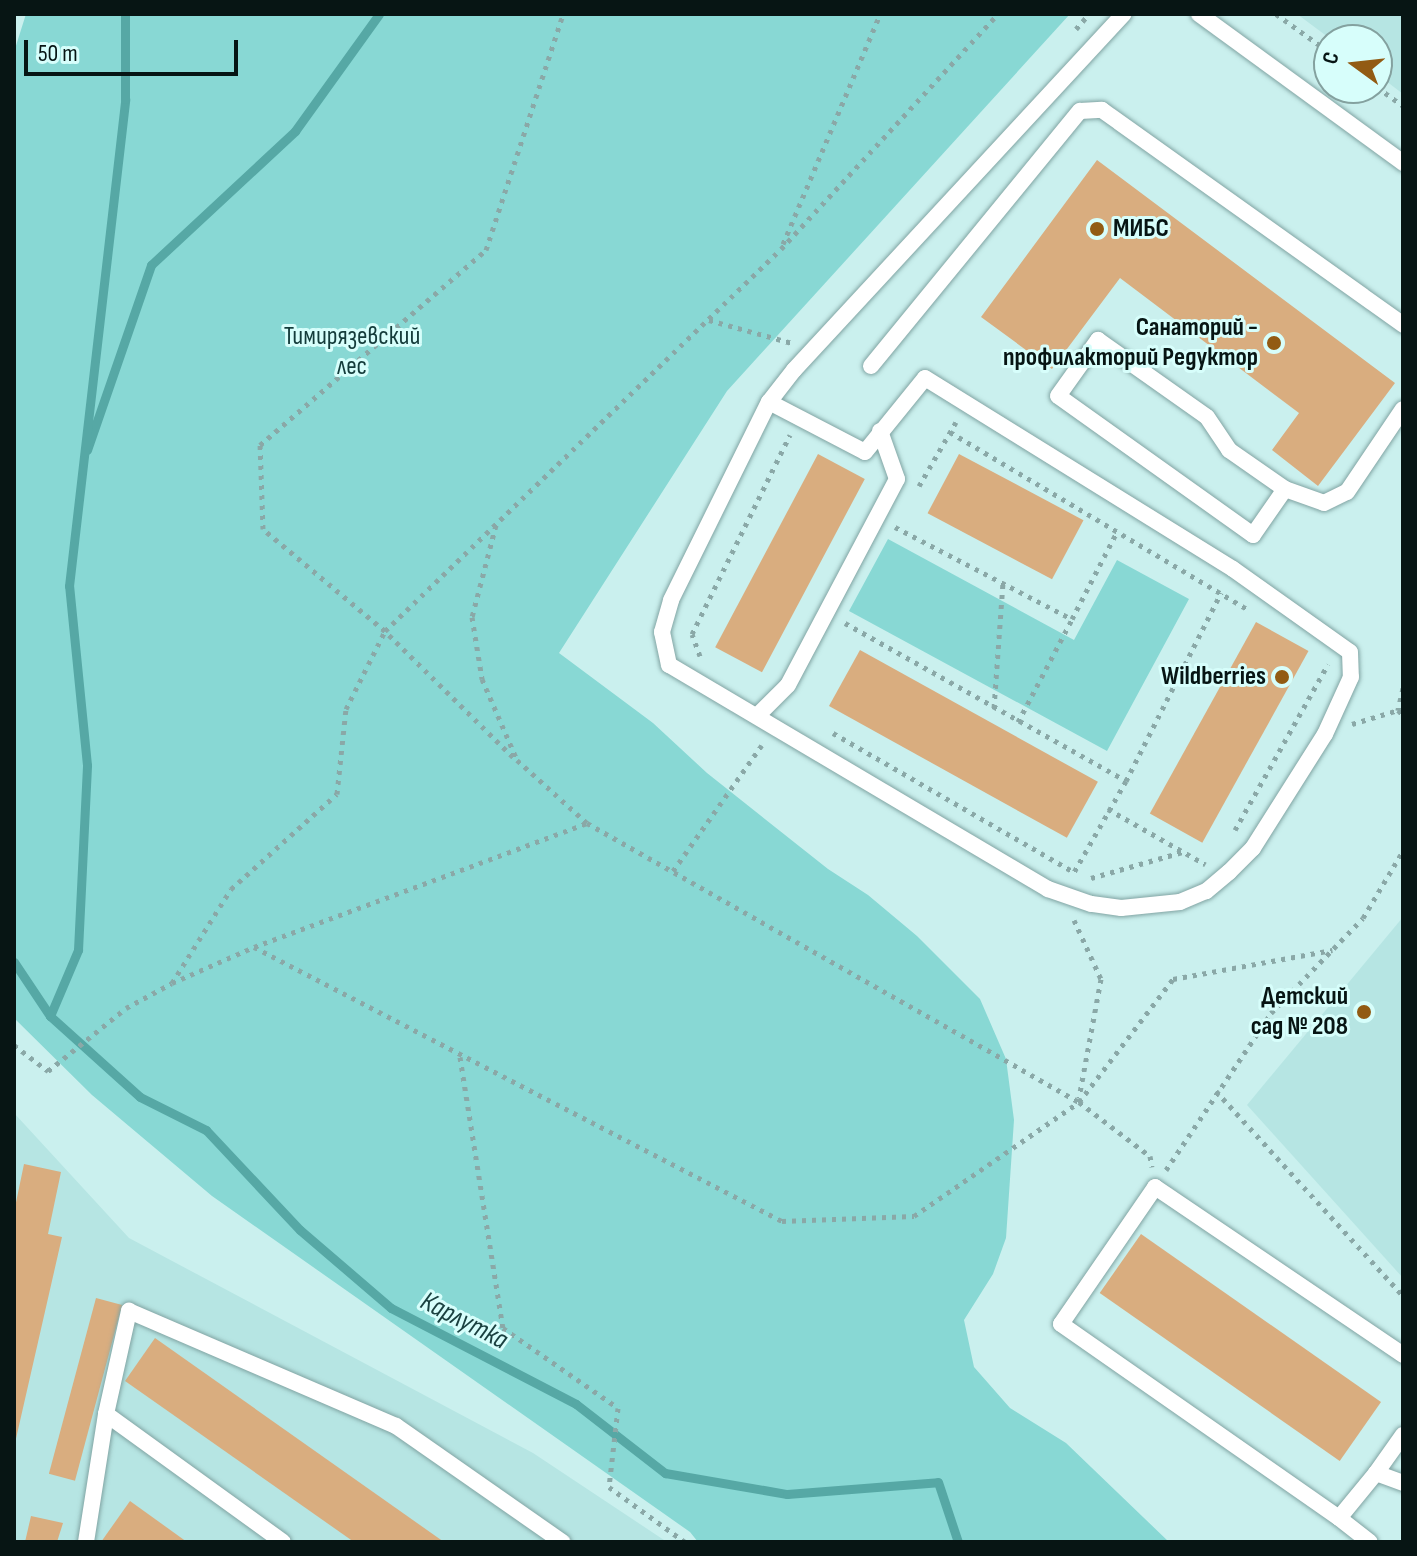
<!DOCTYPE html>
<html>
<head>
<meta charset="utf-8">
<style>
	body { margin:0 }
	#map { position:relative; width:1417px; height:1556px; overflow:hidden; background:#caf0ee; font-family:"Sofia Sans Condensed",sans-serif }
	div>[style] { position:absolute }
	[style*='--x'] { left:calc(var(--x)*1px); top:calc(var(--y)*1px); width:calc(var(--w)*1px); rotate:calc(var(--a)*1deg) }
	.built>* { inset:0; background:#b6e5e3 }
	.green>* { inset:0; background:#88d8d4 }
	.stream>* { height:9px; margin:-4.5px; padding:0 4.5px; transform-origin:4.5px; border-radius:4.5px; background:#56a8a5 }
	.building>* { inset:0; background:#d9ad7f; transform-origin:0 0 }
	.path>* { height:5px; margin-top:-2.5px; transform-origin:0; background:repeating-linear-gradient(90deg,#8aa8a7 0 4px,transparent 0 10px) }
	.roads { filter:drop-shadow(0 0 2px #81a4a3) drop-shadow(0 0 2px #81a4a3) }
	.service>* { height:16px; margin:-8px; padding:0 8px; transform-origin:8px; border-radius:8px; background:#fff }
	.dots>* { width:22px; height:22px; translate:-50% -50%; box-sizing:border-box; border:4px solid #d7fefb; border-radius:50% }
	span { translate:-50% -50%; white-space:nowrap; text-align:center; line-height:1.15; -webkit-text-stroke:6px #d7fefb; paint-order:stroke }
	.poi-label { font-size:26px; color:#071514; font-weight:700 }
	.left { translate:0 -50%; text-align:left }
	.right { translate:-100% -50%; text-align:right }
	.park-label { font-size:26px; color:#143c3b }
	.water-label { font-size:28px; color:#1a4140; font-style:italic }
	.frame { position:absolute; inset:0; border:16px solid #071514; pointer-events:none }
	.north { position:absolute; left:1313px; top:24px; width:80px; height:80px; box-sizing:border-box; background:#d7fefb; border:2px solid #84a19f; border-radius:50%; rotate:285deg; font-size:22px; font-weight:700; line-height:32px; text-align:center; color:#071514 }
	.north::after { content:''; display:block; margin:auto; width:28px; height:36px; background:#925b13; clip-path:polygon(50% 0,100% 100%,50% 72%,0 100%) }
	.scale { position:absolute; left:24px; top:40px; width:214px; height:36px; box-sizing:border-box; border:4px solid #071514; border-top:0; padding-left:10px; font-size:24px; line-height:28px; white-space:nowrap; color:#071514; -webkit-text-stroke:6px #d7fefb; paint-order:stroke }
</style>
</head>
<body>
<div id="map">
	<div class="built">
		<div style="clip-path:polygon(1297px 14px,1403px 14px,1403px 94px,1377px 74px,1377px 40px,1332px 40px)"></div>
		<div style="clip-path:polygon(1403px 917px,1403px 1278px,1247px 1105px)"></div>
		<div style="clip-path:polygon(14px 1113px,129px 1238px,533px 1453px,667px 1542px,14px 1542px)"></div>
	</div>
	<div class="green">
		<div style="clip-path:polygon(26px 14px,1070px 14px,727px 391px,559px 653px,653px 723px,707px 773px,828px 869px,868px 895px,917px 936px,980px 999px,1006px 1059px,1014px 1120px,1006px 1238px,993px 1274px,964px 1320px,974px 1367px,1010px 1408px,1066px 1443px,1169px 1542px,698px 1542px,690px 1532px,212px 1196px,92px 1095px,14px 1018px,14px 52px)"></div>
		<div style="clip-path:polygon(888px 539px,1074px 640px,1117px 560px,1189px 599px,1107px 751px,849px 611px)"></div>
	</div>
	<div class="stream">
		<div style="--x:87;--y:450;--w:196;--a:-70.9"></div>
		<div style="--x:151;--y:265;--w:197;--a:-42.9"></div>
		<div style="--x:295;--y:131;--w:144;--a:-54.3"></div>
		<div style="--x:14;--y:962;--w:65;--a:56.3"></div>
		<div style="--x:50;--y:1016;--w:121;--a:42"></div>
		<div style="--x:140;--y:1097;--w:74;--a:26.6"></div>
		<div style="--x:206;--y:1130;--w:137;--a:46.8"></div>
		<div style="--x:300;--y:1230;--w:120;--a:40.6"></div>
		<div style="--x:391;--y:1308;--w:208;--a:27.4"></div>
		<div style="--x:576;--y:1404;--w:113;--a:37.8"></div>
		<div style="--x:665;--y:1473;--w:124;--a:9.8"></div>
		<div style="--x:787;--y:1494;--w:151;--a:-4.5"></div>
		<div style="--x:938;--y:1482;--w:63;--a:71.6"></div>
		<div style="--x:50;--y:1016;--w:72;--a:-67"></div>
		<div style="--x:78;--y:950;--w:185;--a:-87.2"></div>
		<div style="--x:87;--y:765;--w:180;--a:-95.7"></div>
		<div style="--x:69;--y:586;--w:490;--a:-83.4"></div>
		<div style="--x:125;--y:99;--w:85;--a:-90"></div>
	</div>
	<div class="building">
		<div style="clip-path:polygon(1097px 160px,1395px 383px,1318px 486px,1272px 450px,1299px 413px,1120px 278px,1052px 369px,981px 317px)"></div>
		<div style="left:818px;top:454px;width:53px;height:219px;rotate:28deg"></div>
		<div style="left:959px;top:454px;width:141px;height:67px;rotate:28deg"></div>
		<div style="left:1256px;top:622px;width:60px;height:219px;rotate:29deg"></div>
		<div style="left:860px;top:650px;width:272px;height:64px;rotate:29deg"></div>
		<div style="clip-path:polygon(24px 1164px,61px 1172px,48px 1234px,62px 1237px,15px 1443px,14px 1212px)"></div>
		<div style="left:1141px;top:1234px;width:293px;height:72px;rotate:35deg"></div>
		<div style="left:96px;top:1298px;width:27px;height:182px;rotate:15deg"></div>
		<div style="clip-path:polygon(155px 1338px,444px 1542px,354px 1542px,125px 1381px)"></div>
		<div style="clip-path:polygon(130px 1501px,187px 1542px,101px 1542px)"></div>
		<div style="clip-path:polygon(31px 1516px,63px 1523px,57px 1542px,25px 1542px)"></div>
	</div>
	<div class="path">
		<div style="--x:1276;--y:14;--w:65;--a:35.6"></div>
		<div style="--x:1076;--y:29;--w:20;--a:-49"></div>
		<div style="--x:1377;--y:87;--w:32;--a:36"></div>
		<div style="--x:783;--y:244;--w:250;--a:-67.1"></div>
		<div style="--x:709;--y:320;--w:86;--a:15.5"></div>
		<div style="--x:950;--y:432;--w:346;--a:30.8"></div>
		<div style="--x:919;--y:486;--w:74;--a:-60"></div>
		<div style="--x:496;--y:525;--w:95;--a:104.6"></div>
		<div style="--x:472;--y:617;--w:63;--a:80.8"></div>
		<div style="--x:482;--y:679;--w:88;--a:66.6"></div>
		<div style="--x:517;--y:760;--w:94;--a:42"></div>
		<div style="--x:587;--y:823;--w:566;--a:29.56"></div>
		<div style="--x:1079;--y:1102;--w:89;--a:37.3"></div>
		<div style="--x:1150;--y:1156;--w:11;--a:80"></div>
		<div style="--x:895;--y:527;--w:199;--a:27.5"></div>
		<div style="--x:1072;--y:619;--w:98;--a:-62.7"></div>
		<div style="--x:845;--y:623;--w:322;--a:29.3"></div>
		<div style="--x:1126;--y:781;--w:107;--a:119.7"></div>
		<div style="--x:700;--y:656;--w:23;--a:-110"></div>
		<div style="--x:692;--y:634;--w:222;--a:-63.8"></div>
		<div style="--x:1403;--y:688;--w:23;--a:103"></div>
		<div style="--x:1398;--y:710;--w:7;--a:45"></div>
		<div style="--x:994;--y:708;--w:126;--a:-85.9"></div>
		<div style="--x:1018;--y:722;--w:116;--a:-62.3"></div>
		<div style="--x:1352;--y:724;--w:48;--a:-16.9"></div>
		<div style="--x:833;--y:733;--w:278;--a:30"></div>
		<div style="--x:513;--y:757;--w:180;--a:-135.5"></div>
		<div style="--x:385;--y:631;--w:159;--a:-140.1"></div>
		<div style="--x:263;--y:529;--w:84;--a:-92"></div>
		<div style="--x:260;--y:445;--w:298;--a:-40.8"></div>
		<div style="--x:486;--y:250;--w:248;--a:-71.9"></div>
		<div style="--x:1126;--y:781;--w:211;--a:-63.2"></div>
		<div style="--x:1108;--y:809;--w:112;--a:29.6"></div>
		<div style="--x:1235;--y:830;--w:190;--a:-60.7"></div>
		<div style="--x:673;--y:871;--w:154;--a:-54.8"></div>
		<div style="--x:1091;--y:878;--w:95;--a:-15.9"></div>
		<div style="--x:1074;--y:920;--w:65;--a:65.4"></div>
		<div style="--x:1101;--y:979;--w:121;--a:100.5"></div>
		<div style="--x:254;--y:947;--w:595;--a:27.43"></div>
		<div style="--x:782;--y:1221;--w:132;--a:-2.2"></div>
		<div style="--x:914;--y:1216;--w:201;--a:-34.6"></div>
		<div style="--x:1079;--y:1102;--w:155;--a:-52.6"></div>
		<div style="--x:1173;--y:979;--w:162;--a:-10.3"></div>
		<div style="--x:172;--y:983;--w:111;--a:-57.9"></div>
		<div style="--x:231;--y:889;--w:142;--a:-41.9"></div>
		<div style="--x:337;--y:794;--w:85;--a:-84"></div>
		<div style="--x:346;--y:709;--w:87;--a:-63.4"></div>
		<div style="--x:385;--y:631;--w:550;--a:-43.97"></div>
		<div style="--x:781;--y:249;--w:320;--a:-47.3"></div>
		<div style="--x:14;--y:1045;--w:43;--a:37.4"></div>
		<div style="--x:48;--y:1071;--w:100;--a:-38.9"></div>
		<div style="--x:126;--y:1008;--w:52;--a:-28.5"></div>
		<div style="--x:172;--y:983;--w:90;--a:-23.7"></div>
		<div style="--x:254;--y:947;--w:355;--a:-20.4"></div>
		<div style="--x:460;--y:1057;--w:274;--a:81"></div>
		<div style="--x:503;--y:1328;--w:140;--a:34.8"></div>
		<div style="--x:618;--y:1408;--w:80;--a:96.5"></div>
		<div style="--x:609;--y:1487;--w:94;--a:35.9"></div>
		<div style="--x:1216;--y:1091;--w:277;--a:47.6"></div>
		<div style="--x:1166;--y:1170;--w:189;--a:-56.2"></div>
		<div style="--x:1271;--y:1013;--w:132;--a:-45.9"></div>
		<div style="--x:1363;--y:918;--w:78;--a:-59.2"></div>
	</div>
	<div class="roads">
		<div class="service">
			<div style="--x:1199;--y:14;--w:253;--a:36.1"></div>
			<div style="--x:871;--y:366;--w:330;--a:-50.7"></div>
			<div style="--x:1080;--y:111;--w:22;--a:-3"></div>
			<div style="--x:1102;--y:110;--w:370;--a:35.5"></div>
			<div style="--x:769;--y:402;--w:108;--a:27.5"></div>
			<div style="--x:865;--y:452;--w:95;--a:-51"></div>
			<div style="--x:925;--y:378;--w:362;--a:31.8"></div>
			<div style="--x:1233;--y:569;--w:143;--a:35.4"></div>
			<div style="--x:1350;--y:652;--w:25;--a:88"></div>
			<div style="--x:1351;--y:677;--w:63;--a:114.5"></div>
			<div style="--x:1325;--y:734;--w:135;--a:122.3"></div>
			<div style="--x:1253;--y:848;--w:34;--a:135"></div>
			<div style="--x:1229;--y:872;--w:30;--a:140"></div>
			<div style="--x:1206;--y:891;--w:28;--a:157"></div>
			<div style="--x:1180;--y:902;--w:59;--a:174.2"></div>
			<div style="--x:1121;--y:908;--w:30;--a:-172"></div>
			<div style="--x:1091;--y:904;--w:46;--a:-160.8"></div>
			<div style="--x:1048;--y:889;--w:440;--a:-149.4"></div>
			<div style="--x:669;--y:665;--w:34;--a:-102"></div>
			<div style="--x:662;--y:632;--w:33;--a:-74"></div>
			<div style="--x:671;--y:600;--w:221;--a:-63.7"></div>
			<div style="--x:769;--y:402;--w:41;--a:-52"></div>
			<div style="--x:794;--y:370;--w:485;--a:-47.2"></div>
			<div style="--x:1285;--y:489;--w:56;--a:124.8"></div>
			<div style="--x:1253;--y:535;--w:239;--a:-144.5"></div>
			<div style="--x:1058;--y:396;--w:69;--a:-54.5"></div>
			<div style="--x:1098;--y:340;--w:133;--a:35.2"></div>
			<div style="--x:1207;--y:417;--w:40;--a:56"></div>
			<div style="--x:1229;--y:450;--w:68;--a:34.9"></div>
			<div style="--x:1285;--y:489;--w:41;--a:19.7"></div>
			<div style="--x:1324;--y:503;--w:25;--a:-26"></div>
			<div style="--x:1347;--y:492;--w:100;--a:-56"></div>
			<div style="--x:758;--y:715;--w:42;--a:-45"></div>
			<div style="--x:788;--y:685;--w:233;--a:-62.1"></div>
			<div style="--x:897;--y:479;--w:51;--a:-109.5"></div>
			<div style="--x:106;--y:1414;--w:218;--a:35.9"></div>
			<div style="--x:1403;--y:1435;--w:47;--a:125.4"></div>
			<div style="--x:1376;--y:1473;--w:29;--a:20"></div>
			<div style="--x:1376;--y:1473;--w:58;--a:129.4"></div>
			<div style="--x:1339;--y:1518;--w:339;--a:-145.1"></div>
			<div style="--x:1061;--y:1324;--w:166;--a:-55.5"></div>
			<div style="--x:1155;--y:1187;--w:300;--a:34.1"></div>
			<div style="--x:1339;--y:1518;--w:39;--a:38"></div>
			<div style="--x:86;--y:1542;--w:130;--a:-81.1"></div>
			<div style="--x:106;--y:1414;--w:106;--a:-77.4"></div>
			<div style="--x:129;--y:1311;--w:291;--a:23.3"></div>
			<div style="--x:396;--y:1426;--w:203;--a:34.9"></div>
		</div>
	</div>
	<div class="dots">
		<div style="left:1097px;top:229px;background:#925b13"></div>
		<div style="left:1274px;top:343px;background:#925b13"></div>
		<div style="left:1282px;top:677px;background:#925b13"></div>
		<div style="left:1364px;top:1012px;background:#925b13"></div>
	</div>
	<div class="poi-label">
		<span class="left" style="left:1113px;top:229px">МИБС</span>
		<span class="right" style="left:1258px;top:343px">Санаторий -<br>профилакторий Редуктор</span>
		<span class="right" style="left:1266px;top:677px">Wildberries</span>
		<span class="right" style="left:1348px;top:1012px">Детский<br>сад № 208</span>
	</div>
	<div class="park-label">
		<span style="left:352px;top:352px">Тимирязевский<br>лес</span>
	</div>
	<div class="water-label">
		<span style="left:464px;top:1321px;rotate:27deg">Карлутка</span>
	</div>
	<div class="frame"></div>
	<div class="north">С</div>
	<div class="scale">50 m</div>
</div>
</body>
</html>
